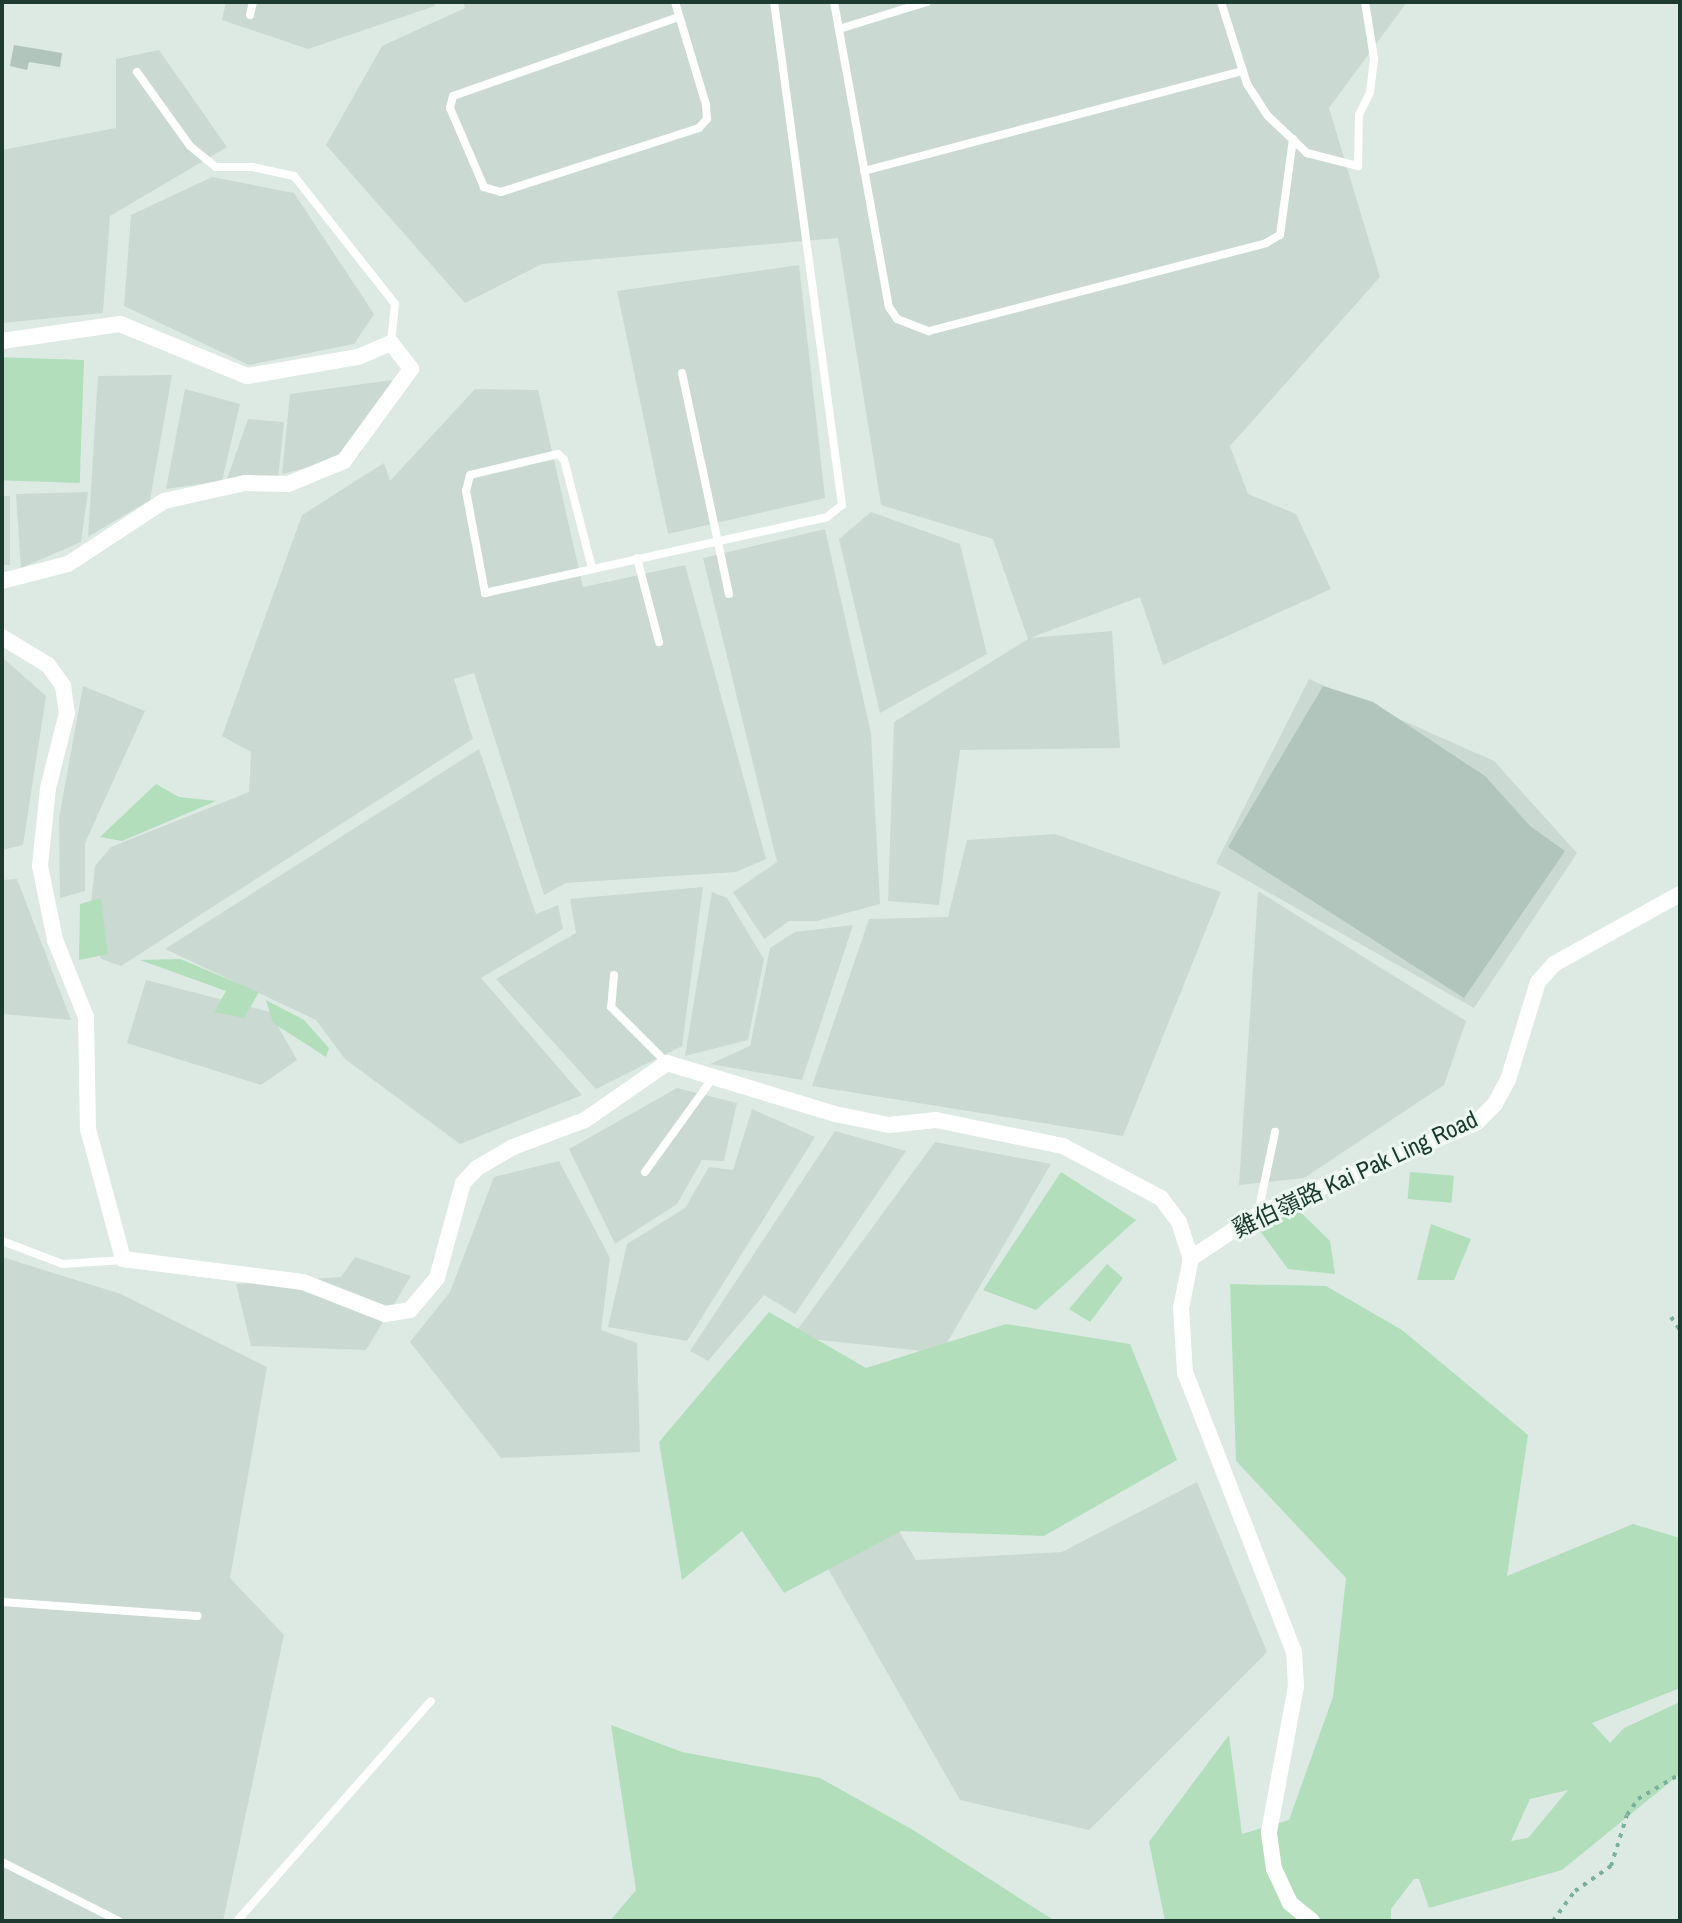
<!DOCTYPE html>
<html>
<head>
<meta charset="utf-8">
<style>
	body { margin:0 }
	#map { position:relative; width:1682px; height:1923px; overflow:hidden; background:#dceae3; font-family:"Archivo Narrow","Noto Sans SC",sans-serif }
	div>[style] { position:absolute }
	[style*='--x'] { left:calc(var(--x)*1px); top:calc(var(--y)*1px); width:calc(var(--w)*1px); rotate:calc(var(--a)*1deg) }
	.built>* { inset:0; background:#cadad2; transform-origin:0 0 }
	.green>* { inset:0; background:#b2debc; transform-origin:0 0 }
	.building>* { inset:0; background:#b1c5bc }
	.path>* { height:4px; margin-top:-2px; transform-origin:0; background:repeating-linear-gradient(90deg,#79b19d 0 4px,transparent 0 10px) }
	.lane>* { height:8px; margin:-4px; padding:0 4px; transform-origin:4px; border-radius:4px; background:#fff }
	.street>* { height:16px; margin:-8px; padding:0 8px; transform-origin:8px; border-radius:8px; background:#fff }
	span { translate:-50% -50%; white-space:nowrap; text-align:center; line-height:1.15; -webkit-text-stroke:6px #ecf7f1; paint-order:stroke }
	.street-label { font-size:24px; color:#1d3a31 }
	.frame { position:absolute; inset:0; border:4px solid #1d3a31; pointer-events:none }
</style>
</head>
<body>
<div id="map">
	<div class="built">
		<div style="clip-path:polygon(226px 2px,434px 2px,435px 6px,308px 49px,222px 20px)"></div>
		<div style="clip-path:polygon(463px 2px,1407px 2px,1329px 108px,1380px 277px,1230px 446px,1248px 494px,1296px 514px,1331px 589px,1163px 665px,1140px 597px,1030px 638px,1112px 631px,1120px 748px,960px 750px,939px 905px,888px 901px,894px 722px,1028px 639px,993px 539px,881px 505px,838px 238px,542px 264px,465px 303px,326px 145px,382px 46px,465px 8px)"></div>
		<div style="clip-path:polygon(159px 50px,227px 147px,110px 216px,103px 313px,2px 323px,2px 150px,116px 128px,116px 59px)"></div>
		<div style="clip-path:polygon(212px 177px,294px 193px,374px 314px,354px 344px,249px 365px,124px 306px,131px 215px)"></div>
		<div style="clip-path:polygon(799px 265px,825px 498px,668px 534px,617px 291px)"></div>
		<div style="clip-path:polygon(172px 375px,150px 500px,88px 537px,98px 376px)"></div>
		<div style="clip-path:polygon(392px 380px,360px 455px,282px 474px,290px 394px)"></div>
		<div style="clip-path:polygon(185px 389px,240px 404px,222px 481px,166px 489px)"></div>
		<div style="clip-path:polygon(475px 389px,538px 390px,583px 587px,685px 565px,766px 859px,736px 872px,566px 883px,544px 895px,474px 673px,454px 679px,473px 739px,121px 966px,101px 959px,90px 913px,95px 866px,111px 847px,249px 792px,251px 752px,222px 736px,302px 515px,384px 463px,390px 481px)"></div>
		<div style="clip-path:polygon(248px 419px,284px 422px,278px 479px,227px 479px)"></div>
		<div style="clip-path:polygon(88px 492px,81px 542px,21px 568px,16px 494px)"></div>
		<div style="left:2px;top:496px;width:8px;height:69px"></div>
		<div style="clip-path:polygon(871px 512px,960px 544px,987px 654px,880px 713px,839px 539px)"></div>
		<div style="clip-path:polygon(825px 529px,871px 733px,880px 904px,817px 921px,789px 921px,764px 939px,733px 892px,777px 862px,703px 558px)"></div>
		<div style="clip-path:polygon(2px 657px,46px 696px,23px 845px,2px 850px)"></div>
		<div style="clip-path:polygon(1309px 679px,1494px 761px,1577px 853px,1474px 1008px,1216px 863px)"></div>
		<div style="clip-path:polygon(83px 686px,145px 711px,85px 843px,85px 891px,60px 898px,59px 818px)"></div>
		<div style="clip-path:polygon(479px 749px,536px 914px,558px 905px,563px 929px,481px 978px,582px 1095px,460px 1144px,345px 1059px,316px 1020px,165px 949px)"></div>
		<div style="clip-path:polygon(1055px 834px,1221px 892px,1123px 1136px,812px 1086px,869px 919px,948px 917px,967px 840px)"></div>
		<div style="clip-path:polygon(17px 879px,71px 1020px,2px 1014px,2px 880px)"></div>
		<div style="clip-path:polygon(703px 887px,682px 1046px,596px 1089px,496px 979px,576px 933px,570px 899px)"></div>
		<div style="clip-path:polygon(1258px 891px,1466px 1021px,1444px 1085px,1304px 1178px,1239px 1185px)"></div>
		<div style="clip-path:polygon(712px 892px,727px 898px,764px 959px,748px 1040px,685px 1056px)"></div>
		<div style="clip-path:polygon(853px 925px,802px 1080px,710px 1064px,750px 1046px,770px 948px,795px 932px)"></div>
		<div style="clip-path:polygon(146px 980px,270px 1012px,297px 1060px,261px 1085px,127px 1043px)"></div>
		<div style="clip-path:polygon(677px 1088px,737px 1103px,724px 1161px,702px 1160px,677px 1204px,615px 1244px,569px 1149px)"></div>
		<div style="clip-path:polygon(752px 1109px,815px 1137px,687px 1341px,608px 1327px,627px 1244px,685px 1208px,709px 1167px,733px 1170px)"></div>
		<div style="clip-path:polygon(835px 1131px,906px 1151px,795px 1314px,764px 1295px,708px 1361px,690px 1351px)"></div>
		<div style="clip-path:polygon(935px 1142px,1051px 1164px,941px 1353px,792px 1337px)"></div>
		<div style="clip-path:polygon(559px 1161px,610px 1258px,601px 1330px,637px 1343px,640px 1452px,501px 1458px,410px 1342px,450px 1292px,494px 1177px)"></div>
		<div style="clip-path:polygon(2px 1257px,121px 1294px,267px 1367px,230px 1578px,284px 1635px,223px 1921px,2px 1921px)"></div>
		<div style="clip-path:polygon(355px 1257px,411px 1276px,366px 1350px,251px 1346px,236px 1284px,341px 1277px)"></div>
		<div style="clip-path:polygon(1197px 1482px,1267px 1652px,1089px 1830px,960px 1800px,819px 1553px,890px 1516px,916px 1560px,1062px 1552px)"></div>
	</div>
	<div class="green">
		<div style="left:84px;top:360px;width:123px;height:82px;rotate:92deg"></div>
		<div style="clip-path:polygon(156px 784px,179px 797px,216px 801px,122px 841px,100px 837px)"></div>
		<div style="clip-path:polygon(101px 898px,108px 954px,79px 960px,80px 904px)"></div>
		<div style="clip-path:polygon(180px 959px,259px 992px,244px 1018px,214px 1012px,226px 991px,140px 960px)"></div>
		<div style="clip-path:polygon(266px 1000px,304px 1020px,329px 1048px,326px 1057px,273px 1023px)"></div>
		<div style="clip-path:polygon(1061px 1172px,1136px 1220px,1036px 1310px,983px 1290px)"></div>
		<div style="left:1410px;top:1172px;width:44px;height:27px;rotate:5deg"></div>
		<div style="clip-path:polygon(1297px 1209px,1330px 1241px,1335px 1274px,1288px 1269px,1258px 1228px)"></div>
		<div style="clip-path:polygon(1431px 1224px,1471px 1239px,1454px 1280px,1417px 1280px)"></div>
		<div style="clip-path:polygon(1107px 1264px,1123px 1278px,1090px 1322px,1069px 1309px)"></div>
		<div style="clip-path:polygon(evenodd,1230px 1284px,1326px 1286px,1402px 1330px,1528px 1435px,1507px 1576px,1633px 1524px,1680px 1538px,1680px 1688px,1592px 1723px,1610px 1743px,1624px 1728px,1680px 1702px,1680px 1774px,1562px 1870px,1429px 1908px,1419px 1879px,1414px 1879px,1391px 1909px,1391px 1921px,1165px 1921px,1149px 1842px,1229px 1735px,1242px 1834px,1289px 1820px,1333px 1697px,1346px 1578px,1236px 1461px,1230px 1284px,1568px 1790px,1528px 1838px,1511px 1841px,1530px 1799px,1568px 1790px)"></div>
		<div style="clip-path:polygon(769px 1312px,866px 1368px,1006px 1324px,1130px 1344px,1177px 1460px,1044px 1536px,901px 1531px,784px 1593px,742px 1531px,682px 1580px,659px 1442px)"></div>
		<div style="clip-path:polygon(611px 1725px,682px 1752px,820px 1778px,913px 1830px,1055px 1921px,610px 1921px,636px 1890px)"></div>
	</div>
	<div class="building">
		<div style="clip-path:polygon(14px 45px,62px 53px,60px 67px,29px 62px,27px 70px,10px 66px)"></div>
		<div style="clip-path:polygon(1323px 686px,1373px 702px,1485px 776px,1530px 826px,1565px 851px,1464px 998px,1228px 847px)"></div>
	</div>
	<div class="path">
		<div style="--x:1671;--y:1317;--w:16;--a:55"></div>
		<div style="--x:1553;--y:1921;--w:37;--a:-54"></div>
		<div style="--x:1575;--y:1891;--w:44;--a:-34.8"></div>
		<div style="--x:1611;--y:1866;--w:53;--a:-72.6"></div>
		<div style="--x:1627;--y:1815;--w:19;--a:-55"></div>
		<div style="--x:1638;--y:1799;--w:49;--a:-30.8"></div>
	</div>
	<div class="lane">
		<div style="--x:675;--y:2;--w:108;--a:73.2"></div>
		<div style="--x:706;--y:105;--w:14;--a:86"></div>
		<div style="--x:707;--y:119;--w:12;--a:132"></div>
		<div style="--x:699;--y:128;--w:208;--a:162.1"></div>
		<div style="--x:501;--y:192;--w:18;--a:-164"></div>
		<div style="--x:484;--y:187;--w:86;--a:-113.3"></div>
		<div style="--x:450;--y:108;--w:12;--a:-76"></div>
		<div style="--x:453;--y:96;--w:239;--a:-19.3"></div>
		<div style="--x:834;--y:2;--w:310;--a:79.8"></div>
		<div style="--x:889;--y:307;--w:14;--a:56"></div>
		<div style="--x:897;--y:319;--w:34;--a:21"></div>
		<div style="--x:929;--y:331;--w:348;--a:-14.6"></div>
		<div style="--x:1266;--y:243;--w:16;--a:-30"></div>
		<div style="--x:1280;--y:235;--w:97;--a:-82.3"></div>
		<div style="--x:1221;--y:2;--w:86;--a:72.4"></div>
		<div style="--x:1247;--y:84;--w:38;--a:57"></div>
		<div style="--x:1268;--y:116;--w:54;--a:43.5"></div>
		<div style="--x:1307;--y:153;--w:53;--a:14.3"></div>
		<div style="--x:1358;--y:166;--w:51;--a:-88.9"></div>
		<div style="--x:1359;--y:115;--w:25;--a:-64"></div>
		<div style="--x:1370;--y:92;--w:34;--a:-83"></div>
		<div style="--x:1374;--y:58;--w:57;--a:-99.1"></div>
		<div style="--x:250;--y:15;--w:13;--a:-77"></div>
		<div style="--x:839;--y:29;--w:92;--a:-17.1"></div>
		<div style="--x:137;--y:72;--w:91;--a:54.4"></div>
		<div style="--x:190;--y:146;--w:33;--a:39"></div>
		<div style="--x:216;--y:167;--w:36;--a:0"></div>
		<div style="--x:252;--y:167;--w:43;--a:12.1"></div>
		<div style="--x:294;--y:176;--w:163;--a:51.7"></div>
		<div style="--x:395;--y:304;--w:39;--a:96"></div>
		<div style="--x:864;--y:171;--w:392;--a:-14.8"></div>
		<div style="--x:682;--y:373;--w:226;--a:78"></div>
		<div style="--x:637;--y:558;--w:87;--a:75.3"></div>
		<div style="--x:592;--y:568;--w:112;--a:-104.5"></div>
		<div style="--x:564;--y:460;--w:8;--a:-135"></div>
		<div style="--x:558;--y:454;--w:90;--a:166.6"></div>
		<div style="--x:470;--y:475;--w:16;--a:104"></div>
		<div style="--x:466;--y:491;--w:104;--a:79.4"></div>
		<div style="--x:485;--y:593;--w:350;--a:-12.5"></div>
		<div style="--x:827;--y:517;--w:19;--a:-39"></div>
		<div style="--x:842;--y:505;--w:508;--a:-97.7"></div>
		<div style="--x:614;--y:975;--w:32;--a:95"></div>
		<div style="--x:611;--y:1007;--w:79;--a:45"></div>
		<div style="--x:645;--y:1172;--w:115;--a:-54.2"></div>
		<div style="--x:1258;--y:1213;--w:83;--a:-78.1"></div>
		<div style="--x:2;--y:1241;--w:65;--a:20.7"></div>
		<div style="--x:63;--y:1264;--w:60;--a:-3.8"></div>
		<div style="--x:2;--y:1602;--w:196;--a:4.1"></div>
		<div style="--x:2;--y:1862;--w:131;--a:26.8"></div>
		<div style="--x:237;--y:1921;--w:293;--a:-48.6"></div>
	</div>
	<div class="street">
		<div style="--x:2;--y:341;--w:119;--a:-8.2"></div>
		<div style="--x:120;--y:324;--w:137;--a:22.3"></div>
		<div style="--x:247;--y:376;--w:113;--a:-9.7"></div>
		<div style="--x:358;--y:357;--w:36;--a:-23"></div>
		<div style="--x:391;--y:343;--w:33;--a:52"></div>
		<div style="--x:411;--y:369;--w:114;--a:126.1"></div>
		<div style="--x:344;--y:461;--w:61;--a:157.7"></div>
		<div style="--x:288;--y:484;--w:43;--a:-178.7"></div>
		<div style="--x:245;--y:483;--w:83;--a:167.5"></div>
		<div style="--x:164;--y:501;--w:115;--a:146.7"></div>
		<div style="--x:68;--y:564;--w:68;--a:165.6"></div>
		<div style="--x:2;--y:637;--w:54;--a:31.3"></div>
		<div style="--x:48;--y:665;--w:26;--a:54"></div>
		<div style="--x:63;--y:686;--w:27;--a:82"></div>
		<div style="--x:67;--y:713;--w:77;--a:104.2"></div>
		<div style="--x:48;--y:788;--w:78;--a:95.9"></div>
		<div style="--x:40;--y:866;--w:76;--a:78.5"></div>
		<div style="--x:55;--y:940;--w:83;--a:68.1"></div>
		<div style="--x:86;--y:1017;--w:112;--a:89"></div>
		<div style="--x:88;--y:1129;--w:135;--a:74.9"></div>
		<div style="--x:123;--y:1259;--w:181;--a:7.3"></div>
		<div style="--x:303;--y:1282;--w:88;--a:21.3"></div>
		<div style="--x:385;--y:1314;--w:25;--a:-9"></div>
		<div style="--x:410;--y:1310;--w:42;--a:-49.8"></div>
		<div style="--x:437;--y:1278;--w:98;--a:-74.7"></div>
		<div style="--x:463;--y:1183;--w:21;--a:-47"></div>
		<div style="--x:477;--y:1168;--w:42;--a:-30.3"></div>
		<div style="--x:513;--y:1147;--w:77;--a:-20.6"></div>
		<div style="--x:585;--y:1120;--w:100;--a:-34.8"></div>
		<div style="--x:667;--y:1063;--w:176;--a:16.9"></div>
		<div style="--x:835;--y:1114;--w:55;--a:11.5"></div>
		<div style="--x:889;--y:1125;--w:47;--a:-6.1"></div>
		<div style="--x:936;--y:1120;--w:130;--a:11.6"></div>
		<div style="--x:1063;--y:1146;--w:111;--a:28"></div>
		<div style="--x:1161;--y:1198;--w:30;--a:53"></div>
		<div style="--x:1179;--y:1222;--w:38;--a:72"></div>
		<div style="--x:1312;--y:1921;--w:28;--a:-141"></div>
		<div style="--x:1290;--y:1903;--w:38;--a:-115"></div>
		<div style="--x:1274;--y:1869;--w:37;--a:-98"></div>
		<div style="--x:1269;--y:1832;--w:147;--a:-79.5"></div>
		<div style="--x:1296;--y:1687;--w:35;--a:-93"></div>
		<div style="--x:1294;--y:1652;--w:300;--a:-111.3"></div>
		<div style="--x:1185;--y:1373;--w:65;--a:-93.5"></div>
		<div style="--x:1181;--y:1308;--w:51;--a:-78.7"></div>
		<div style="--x:1191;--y:1258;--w:80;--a:-33.3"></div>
		<div style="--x:1258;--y:1214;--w:236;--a:-22.7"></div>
		<div style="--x:1476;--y:1123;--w:27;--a:-45"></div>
		<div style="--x:1495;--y:1104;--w:27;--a:-62"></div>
		<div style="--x:1508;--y:1080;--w:102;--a:-73"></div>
		<div style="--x:1538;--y:982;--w:24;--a:-48"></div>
		<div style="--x:1554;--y:964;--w:144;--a:-29.1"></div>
	</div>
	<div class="street-label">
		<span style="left:1355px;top:1174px;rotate:-25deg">雞伯嶺路 Kai Pak Ling Road</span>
	</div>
	<div class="frame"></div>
</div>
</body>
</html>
